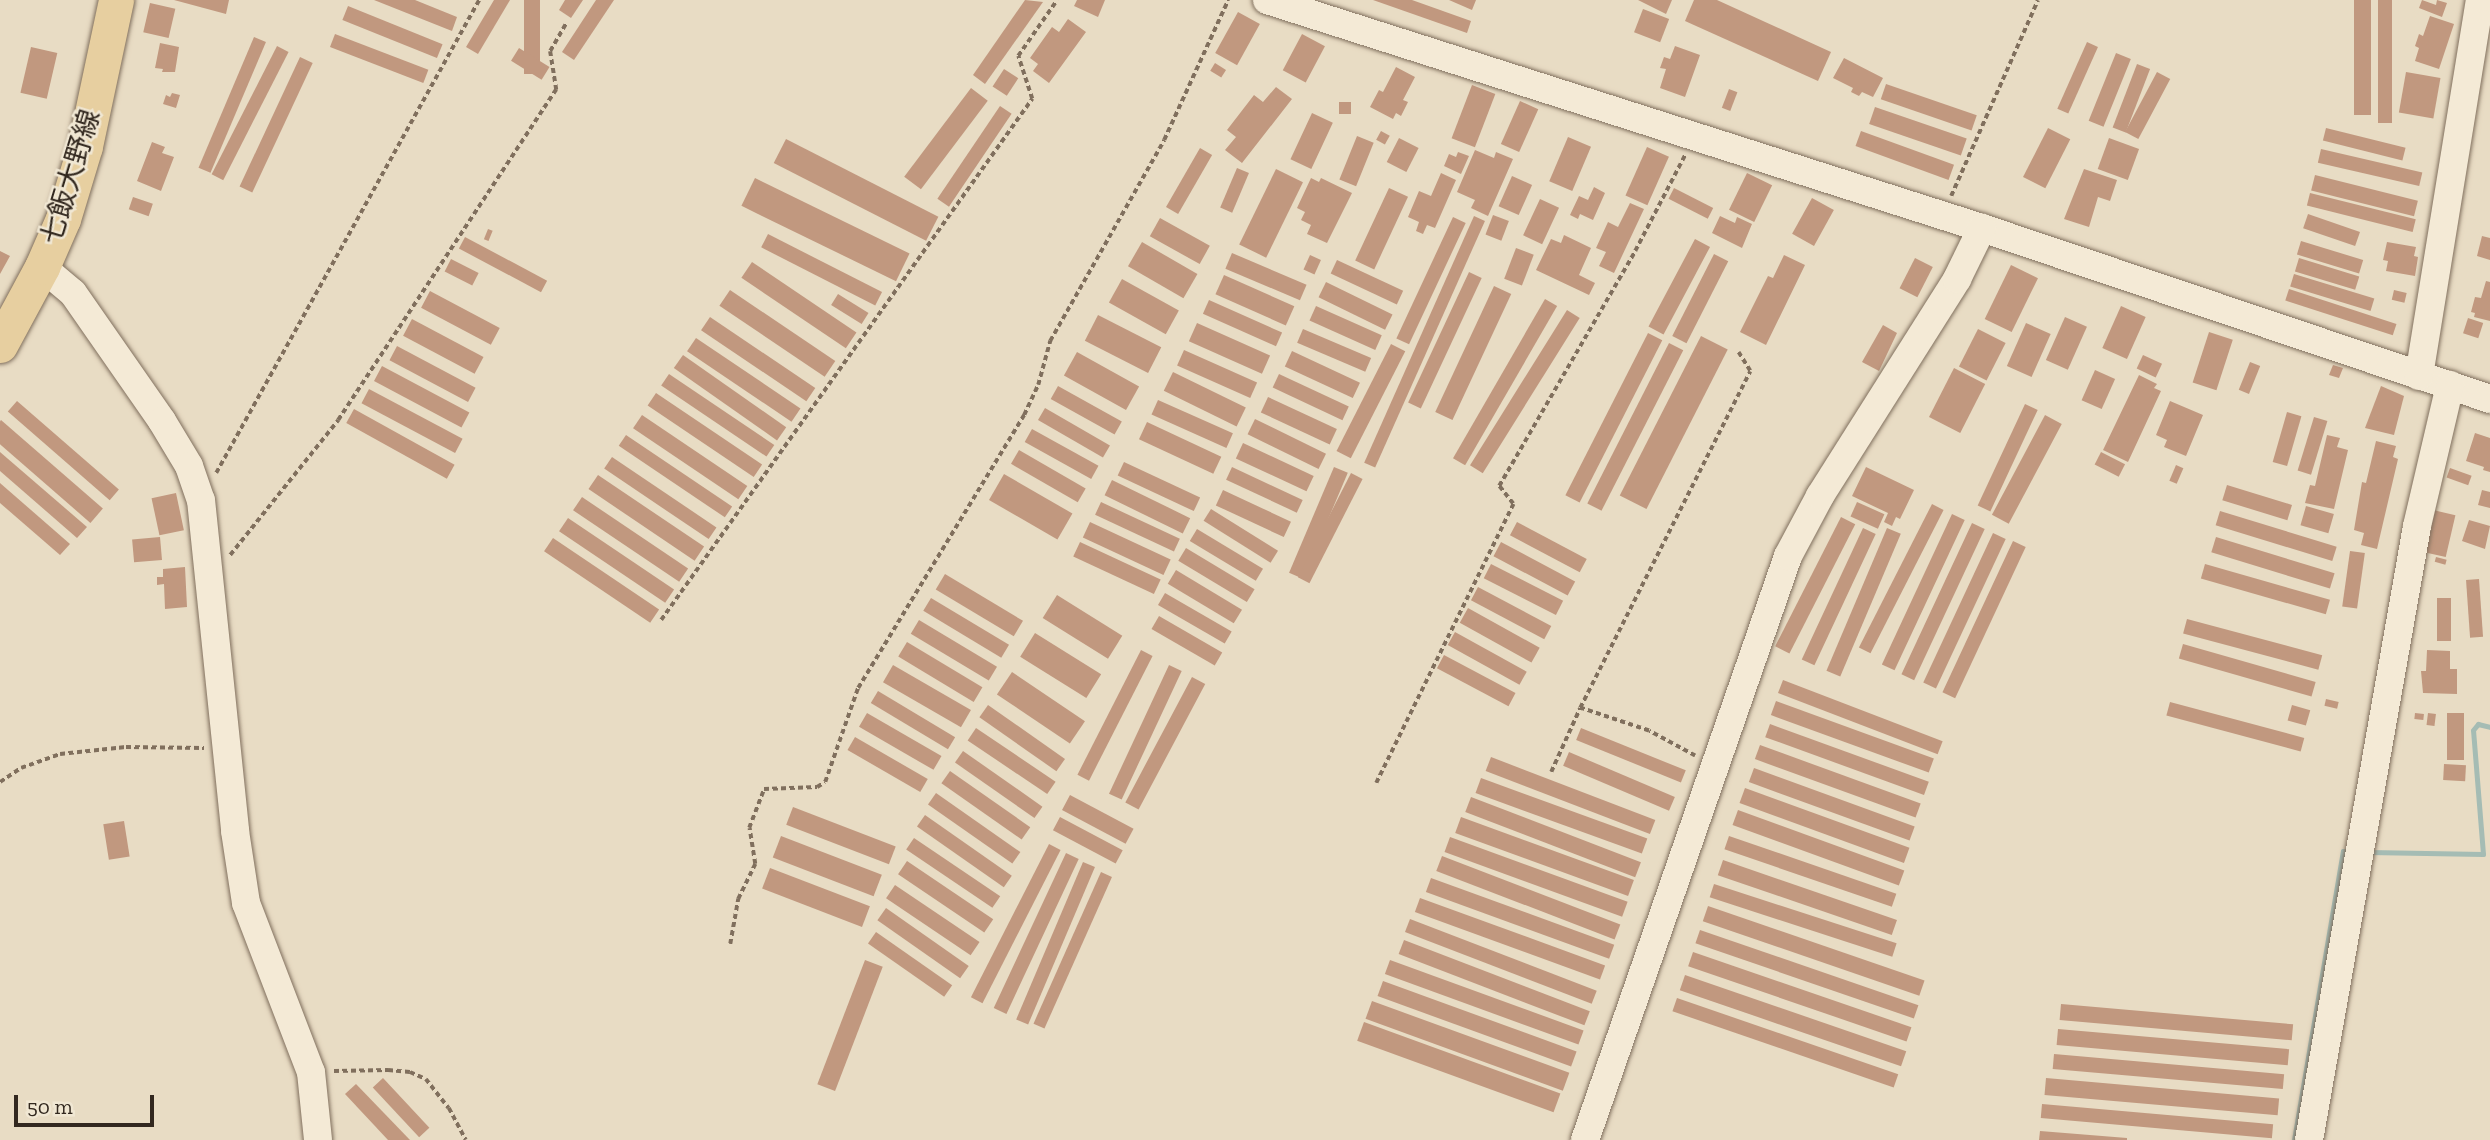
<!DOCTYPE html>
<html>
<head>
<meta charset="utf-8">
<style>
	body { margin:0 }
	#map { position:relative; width:2490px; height:1140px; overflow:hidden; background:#e8dcc4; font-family:"Zilla Slab","Noto Sans JP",serif }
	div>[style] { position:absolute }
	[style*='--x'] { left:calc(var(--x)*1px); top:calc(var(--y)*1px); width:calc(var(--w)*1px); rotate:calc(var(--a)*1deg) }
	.stream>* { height:5px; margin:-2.5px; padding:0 2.5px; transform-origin:2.5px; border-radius:2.5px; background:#a5bcb4 }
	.building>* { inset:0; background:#c1987f; transform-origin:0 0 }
	.path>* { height:3.5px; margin-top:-1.75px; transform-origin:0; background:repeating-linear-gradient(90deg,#806f5d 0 5px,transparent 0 8.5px) }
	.roads { filter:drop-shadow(0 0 2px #806f5d) drop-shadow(0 0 2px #806f5d) }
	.minor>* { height:28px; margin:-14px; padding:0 14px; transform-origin:14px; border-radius:14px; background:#f4ead6 }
	.major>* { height:35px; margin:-17.5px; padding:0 17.5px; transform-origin:17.5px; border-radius:17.5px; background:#e7cfa0 }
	span { translate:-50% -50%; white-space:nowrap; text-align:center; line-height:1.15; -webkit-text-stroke:5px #f0e7d3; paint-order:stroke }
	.street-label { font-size:28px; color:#32281f }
	.scale { position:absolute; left:14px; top:1095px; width:140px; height:32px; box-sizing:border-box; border:4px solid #32281f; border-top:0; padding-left:9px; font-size:21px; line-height:24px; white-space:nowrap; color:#32281f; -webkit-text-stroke:5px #f0e7d3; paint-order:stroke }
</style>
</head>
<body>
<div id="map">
	<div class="stream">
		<div style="--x:2368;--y:852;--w:115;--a:1"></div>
		<div style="--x:2483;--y:854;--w:124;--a:-94.6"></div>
		<div style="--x:2473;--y:730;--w:8;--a:-50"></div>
		<div style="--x:2478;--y:724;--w:12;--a:14"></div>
		<div style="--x:2294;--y:1140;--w:293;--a:-80.4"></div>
		<div style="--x:2343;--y:851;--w:9;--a:0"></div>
	</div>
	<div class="building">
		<div style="clip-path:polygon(174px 0,229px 0,226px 14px)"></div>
		<div style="clip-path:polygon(374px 0,415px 0,457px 17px,452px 31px)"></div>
		<div style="clip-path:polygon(494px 0,510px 0,478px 54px,466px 47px)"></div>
		<div style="left:524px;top:0;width:16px;height:74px"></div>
		<div style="clip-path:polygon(565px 0,583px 0,571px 18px,559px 10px)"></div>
		<div style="clip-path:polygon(596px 0,614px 0,574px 60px,562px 52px)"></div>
		<div style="clip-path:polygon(1025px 0,1043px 2px,985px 84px,973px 75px)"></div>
		<div style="clip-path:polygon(1077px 0,1105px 0,1098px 17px,1074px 6px)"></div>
		<div style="clip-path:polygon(1373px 0,1412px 0,1471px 21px,1467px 33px)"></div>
		<div style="clip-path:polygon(1449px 0,1476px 0,1472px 10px)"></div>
		<div style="clip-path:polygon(1638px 0,1672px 0,1666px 14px)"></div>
		<div style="clip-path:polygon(1694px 0,1717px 0,1831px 52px,1818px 81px,1685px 21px)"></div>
		<div style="left:2354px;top:0;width:17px;height:115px"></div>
		<div style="left:2378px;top:0;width:14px;height:123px"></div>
		<div style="clip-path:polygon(2422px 0,2436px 5px,2437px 0,2447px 3px,2442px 17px,2419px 8px)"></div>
		<div style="left:150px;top:3px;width:26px;height:30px;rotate:13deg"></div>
		<div style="left:348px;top:6px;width:102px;height:15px;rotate:22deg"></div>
		<div style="left:1643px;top:9px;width:28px;height:25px;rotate:21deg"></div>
		<div style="left:1238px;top:12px;width:25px;height:47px;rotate:29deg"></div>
		<div style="clip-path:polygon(2430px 16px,2454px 24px,2439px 69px,2415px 61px,2419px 48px,2415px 46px,2419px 34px,2423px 36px)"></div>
		<div style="clip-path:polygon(1068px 19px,1086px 32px,1049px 83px,1033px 71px,1038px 64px,1030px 58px,1052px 27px,1059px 32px)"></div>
		<div style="left:335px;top:34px;width:100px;height:14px;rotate:21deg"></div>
		<div style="left:1302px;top:34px;width:26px;height:41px;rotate:28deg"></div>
		<div style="left:254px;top:37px;width:13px;height:142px;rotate:23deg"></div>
		<div style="left:2087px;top:42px;width:12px;height:73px;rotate:24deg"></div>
		<div style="clip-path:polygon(160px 43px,179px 47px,175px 72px,162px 72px,163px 69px,155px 68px)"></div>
		<div style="left:277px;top:46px;width:13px;height:144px;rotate:27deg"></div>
		<div style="clip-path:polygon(1675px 46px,1700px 55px,1685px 97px,1660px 88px,1666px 69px,1660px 68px,1664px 57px,1670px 59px)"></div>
		<div style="left:31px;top:47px;width:27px;height:47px;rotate:13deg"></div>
		<div style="left:519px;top:48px;width:36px;height:15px;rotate:32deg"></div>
		<div style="left:2116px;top:53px;width:16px;height:73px;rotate:22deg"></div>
		<div style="left:300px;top:57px;width:14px;height:143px;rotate:25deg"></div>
		<div style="clip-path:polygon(1844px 58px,1883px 78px,1873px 97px,1862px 92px,1859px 96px,1851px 92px,1853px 88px,1833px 78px)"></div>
		<div style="left:1215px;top:63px;width:13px;height:9px;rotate:32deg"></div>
		<div style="left:2137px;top:64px;width:14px;height:68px;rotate:21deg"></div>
		<div style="clip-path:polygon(1396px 67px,1415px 77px,1403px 100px,1408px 102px,1401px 116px,1396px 113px,1393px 119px,1370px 107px,1379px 90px,1383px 92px)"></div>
		<div style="left:1004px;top:69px;width:17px;height:21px;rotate:33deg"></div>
		<div style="left:2157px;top:72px;width:15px;height:68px;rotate:28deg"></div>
		<div style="left:2406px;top:72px;width:35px;height:41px;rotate:10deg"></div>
		<div style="left:1886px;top:84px;width:96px;height:16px;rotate:19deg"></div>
		<div style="left:1472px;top:85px;width:25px;height:57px;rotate:21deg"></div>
		<div style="clip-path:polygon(1276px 87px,1292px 99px,1242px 163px,1225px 150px,1236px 137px,1227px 130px,1254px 95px,1263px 102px)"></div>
		<div style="left:971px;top:88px;width:21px;height:111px;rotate:37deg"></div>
		<div style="left:1729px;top:89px;width:9px;height:20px;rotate:21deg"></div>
		<div style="clip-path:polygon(172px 93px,180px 95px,176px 108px,163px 104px,166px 95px,170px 97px)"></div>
		<div style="left:1520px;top:101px;width:20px;height:47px;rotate:24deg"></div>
		<div style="left:1339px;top:102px;width:12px;height:12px"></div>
		<div style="left:1000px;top:106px;width:14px;height:112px;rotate:34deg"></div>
		<div style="left:1875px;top:107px;width:97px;height:18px;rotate:19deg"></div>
		<div style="left:1312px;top:113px;width:23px;height:51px;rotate:25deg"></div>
		<div style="left:2048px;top:128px;width:25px;height:55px;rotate:27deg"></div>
		<div style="left:2326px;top:128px;width:82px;height:13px;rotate:14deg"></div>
		<div style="left:1381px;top:131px;width:10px;height:10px;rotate:29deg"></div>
		<div style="left:1861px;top:131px;width:99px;height:16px;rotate:20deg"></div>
		<div style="left:1357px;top:136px;width:18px;height:47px;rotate:22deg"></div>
		<div style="left:1568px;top:137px;width:25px;height:48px;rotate:23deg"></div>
		<div style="left:1399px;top:138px;width:22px;height:27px;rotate:27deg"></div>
		<div style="left:2109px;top:138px;width:32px;height:33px;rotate:20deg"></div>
		<div style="left:786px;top:139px;width:171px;height:27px;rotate:27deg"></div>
		<div style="clip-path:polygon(152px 142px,165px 147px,162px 153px,174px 157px,161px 191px,137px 181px)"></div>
		<div style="left:1647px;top:147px;width:24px;height:53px;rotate:24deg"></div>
		<div style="left:1200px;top:148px;width:14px;height:68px;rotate:30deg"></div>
		<div style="left:2321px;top:149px;width:104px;height:14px;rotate:13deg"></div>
		<div style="clip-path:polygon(1475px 150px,1494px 158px,1496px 152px,1513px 159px,1488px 216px,1471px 208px,1475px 200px,1457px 192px)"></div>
		<div style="clip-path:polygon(1458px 152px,1469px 156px,1461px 174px,1444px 166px,1449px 154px,1456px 157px)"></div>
		<div style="left:1237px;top:168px;width:13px;height:43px;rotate:23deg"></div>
		<div style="left:1276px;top:169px;width:30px;height:84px;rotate:26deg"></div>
		<div style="clip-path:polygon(2084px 169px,2117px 180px,2110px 201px,2098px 197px,2089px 227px,2064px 219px)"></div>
		<div style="clip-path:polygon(1441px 173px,1456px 180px,1435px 228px,1427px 225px,1423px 234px,1416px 231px,1419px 222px,1408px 217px,1419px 191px,1431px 196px)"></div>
		<div style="left:1747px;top:173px;width:28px;height:41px;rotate:26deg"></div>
		<div style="left:2315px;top:175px;width:106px;height:16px;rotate:14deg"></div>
		<div style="left:1512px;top:176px;width:22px;height:33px;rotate:24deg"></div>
		<div style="left:755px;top:178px;width:172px;height:31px;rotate:26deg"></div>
		<div style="clip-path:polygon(1311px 178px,1319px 182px,1321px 178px,1352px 193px,1327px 243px,1307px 234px,1311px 225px,1301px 220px,1305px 212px,1297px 208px)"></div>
		<div style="clip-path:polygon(1594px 187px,1605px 193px,1593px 220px,1580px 214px,1578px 219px,1570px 215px,1579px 196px,1588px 200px)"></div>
		<div style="left:1389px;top:188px;width:21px;height:80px;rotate:25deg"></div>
		<div style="left:1674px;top:188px;width:44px;height:12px;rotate:27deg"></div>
		<div style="left:2310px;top:193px;width:109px;height:13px;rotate:14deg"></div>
		<div style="left:133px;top:197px;width:21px;height:13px;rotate:19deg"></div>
		<div style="left:1812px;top:198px;width:25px;height:41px;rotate:29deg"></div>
		<div style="left:1540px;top:199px;width:21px;height:40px;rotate:25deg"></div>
		<div style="clip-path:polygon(1630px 203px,1644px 209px,1614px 273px,1599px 266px,1606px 252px,1596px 248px,1608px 222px,1618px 227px)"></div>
		<div style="left:2308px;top:214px;width:55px;height:15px;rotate:19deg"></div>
		<div style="left:1493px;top:215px;width:17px;height:21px;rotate:21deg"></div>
		<div style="left:1474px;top:216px;width:12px;height:270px;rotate:24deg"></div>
		<div style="clip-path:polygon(1720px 216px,1735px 223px,1737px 217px,1752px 224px,1742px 248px,1712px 233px)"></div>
		<div style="left:1453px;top:217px;width:14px;height:134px;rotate:25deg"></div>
		<div style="left:1160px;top:218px;width:57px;height:21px;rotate:29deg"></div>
		<div style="left:488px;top:229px;width:5px;height:11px;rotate:22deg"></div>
		<div style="left:768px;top:234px;width:128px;height:15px;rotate:27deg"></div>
		<div style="clip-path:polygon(1564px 235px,1591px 248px,1579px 275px,1595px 283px,1589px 295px,1536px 270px,1551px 239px,1561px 243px)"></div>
		<div style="clip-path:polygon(2482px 236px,2490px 238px,2490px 260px,2477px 256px)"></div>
		<div style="left:465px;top:237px;width:93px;height:13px;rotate:28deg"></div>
		<div style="left:1695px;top:239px;width:17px;height:99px;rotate:28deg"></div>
		<div style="left:2301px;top:241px;width:65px;height:14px;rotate:17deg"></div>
		<div style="left:1142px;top:242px;width:64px;height:28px;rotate:30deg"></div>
		<div style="clip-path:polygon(2387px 242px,2416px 247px,2414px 256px,2418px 257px,2415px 276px,2386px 271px,2388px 261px,2383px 260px)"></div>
		<div style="left:1516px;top:248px;width:19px;height:33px;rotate:21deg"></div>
		<div style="clip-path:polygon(0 251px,10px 256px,0 274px)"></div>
		<div style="left:1232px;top:253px;width:81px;height:17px;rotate:23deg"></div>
		<div style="left:1714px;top:254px;width:16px;height:92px;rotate:27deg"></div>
		<div style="left:1310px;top:255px;width:12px;height:16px;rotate:24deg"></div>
		<div style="clip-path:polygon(1784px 255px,1805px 265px,1766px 345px,1740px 332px,1768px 276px,1773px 278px)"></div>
		<div style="left:1915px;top:258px;width:20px;height:34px;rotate:27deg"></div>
		<div style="left:2299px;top:258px;width:63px;height:14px;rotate:17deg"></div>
		<div style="left:451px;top:259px;width:31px;height:14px;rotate:27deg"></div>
		<div style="left:1337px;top:260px;width:73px;height:15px;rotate:25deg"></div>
		<div style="left:752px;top:262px;width:126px;height:19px;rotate:34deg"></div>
		<div style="left:2011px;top:265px;width:30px;height:60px;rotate:26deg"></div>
		<div style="left:1469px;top:272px;width:14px;height:144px;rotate:25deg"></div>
		<div style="left:2294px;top:274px;width:84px;height:13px;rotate:17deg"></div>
		<div style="left:1224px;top:275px;width:77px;height:21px;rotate:24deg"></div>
		<div style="left:1122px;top:279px;width:65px;height:27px;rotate:29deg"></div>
		<div style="clip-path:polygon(2486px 281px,2490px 282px,2490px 321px,2474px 317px,2475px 313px,2471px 312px,2475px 297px,2481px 298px)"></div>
		<div style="left:1326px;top:282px;width:74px;height:17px;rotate:26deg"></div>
		<div style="left:1494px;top:286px;width:19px;height:139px;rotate:25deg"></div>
		<div style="left:2289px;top:289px;width:113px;height:12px;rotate:18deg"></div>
		<div style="left:730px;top:290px;width:127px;height:19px;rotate:34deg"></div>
		<div style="left:2394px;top:290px;width:13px;height:10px;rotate:13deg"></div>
		<div style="left:430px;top:291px;width:79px;height:19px;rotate:28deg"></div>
		<div style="left:838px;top:294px;width:36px;height:13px;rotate:32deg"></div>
		<div style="left:1545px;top:299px;width:14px;height:184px;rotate:30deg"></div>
		<div style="left:1209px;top:300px;width:80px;height:15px;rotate:24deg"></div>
		<div style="left:1316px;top:306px;width:72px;height:16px;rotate:24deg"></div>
		<div style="left:2121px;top:306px;width:27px;height:46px;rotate:24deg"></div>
		<div style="left:1567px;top:310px;width:15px;height:183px;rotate:32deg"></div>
		<div style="left:1098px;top:315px;width:71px;height:29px;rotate:27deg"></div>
		<div style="left:710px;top:317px;width:127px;height:16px;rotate:34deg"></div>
		<div style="left:2065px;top:317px;width:24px;height:47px;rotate:24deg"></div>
		<div style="left:2468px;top:318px;width:16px;height:16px;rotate:18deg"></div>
		<div style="left:412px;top:319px;width:81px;height:19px;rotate:28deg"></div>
		<div style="left:1197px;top:323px;width:80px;height:20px;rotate:24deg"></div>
		<div style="left:2026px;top:323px;width:27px;height:47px;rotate:24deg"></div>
		<div style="clip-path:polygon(1883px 325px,1897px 333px,1879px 371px,1862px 362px)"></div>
		<div style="left:1303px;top:329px;width:74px;height:15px;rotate:23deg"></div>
		<div style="left:1978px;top:329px;width:31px;height:42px;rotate:27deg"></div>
		<div style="left:2209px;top:332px;width:25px;height:53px;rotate:18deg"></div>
		<div style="left:1648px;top:333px;width:16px;height:182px;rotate:27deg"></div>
		<div style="left:1701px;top:336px;width:30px;height:179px;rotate:27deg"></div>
		<div style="left:696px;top:338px;width:126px;height:16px;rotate:34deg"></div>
		<div style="left:1669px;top:343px;width:16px;height:180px;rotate:27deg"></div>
		<div style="left:1391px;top:344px;width:16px;height:120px;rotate:27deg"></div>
		<div style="left:397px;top:346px;width:89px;height:16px;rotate:28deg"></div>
		<div style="left:1184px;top:350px;width:80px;height:17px;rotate:24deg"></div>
		<div style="left:1292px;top:351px;width:75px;height:17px;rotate:25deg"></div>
		<div style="left:1077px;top:352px;width:71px;height:27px;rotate:29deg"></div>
		<div style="left:683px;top:355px;width:126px;height:16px;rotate:35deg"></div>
		<div style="left:2143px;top:355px;width:21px;height:15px;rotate:25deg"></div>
		<div style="left:2250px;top:362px;width:11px;height:30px;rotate:22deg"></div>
		<div style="clip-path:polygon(2333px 365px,2343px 368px,2339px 378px,2329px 375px)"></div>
		<div style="left:382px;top:366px;width:99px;height:17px;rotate:28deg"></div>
		<div style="left:1954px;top:368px;width:35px;height:55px;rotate:27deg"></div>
		<div style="left:2095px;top:370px;width:22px;height:33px;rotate:24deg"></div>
		<div style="left:1173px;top:372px;width:81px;height:21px;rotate:26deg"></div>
		<div style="left:669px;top:374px;width:127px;height:14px;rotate:34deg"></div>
		<div style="left:1279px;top:374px;width:77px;height:15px;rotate:25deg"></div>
		<div style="clip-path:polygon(2139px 375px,2157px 384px,2154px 388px,2161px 391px,2128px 462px,2103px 450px)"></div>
		<div style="left:1058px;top:386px;width:73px;height:15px;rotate:29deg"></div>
		<div style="clip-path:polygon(2381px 386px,2404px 396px,2394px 435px,2365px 428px)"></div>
		<div style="left:369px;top:389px;width:106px;height:16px;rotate:28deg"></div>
		<div style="left:656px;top:393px;width:128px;height:15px;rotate:34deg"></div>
		<div style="left:1268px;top:397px;width:76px;height:17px;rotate:25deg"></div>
		<div style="left:1158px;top:400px;width:82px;height:16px;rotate:24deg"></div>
		<div style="left:17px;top:401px;width:135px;height:14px;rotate:41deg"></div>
		<div style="clip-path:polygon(2170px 401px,2203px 415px,2186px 456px,2164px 447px,2167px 440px,2156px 435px)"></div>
		<div style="left:2025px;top:404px;width:14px;height:112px;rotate:25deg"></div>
		<div style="left:1045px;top:408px;width:75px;height:14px;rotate:30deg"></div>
		<div style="left:354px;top:409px;width:115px;height:16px;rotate:29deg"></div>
		<div style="left:2287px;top:412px;width:15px;height:52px;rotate:16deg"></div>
		<div style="left:642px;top:415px;width:127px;height:16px;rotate:34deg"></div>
		<div style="left:2045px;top:415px;width:19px;height:113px;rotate:28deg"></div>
		<div style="left:2314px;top:417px;width:14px;height:56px;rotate:17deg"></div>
		<div style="left:1255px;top:419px;width:79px;height:17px;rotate:26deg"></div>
		<div style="left:1px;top:420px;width:135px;height:19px;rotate:41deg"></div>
		<div style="left:1147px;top:422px;width:82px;height:19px;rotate:25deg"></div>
		<div style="left:1032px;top:429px;width:76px;height:15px;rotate:29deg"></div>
		<div style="clip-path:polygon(2475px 433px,2490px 438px,2490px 472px,2483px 470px,2484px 467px,2466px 461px)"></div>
		<div style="left:626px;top:435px;width:128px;height:13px;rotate:34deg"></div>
		<div style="clip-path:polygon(2327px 435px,2340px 438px,2337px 447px,2348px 450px,2334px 509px,2305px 503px,2310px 485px,2315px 486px)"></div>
		<div style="clip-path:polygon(2376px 441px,2396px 446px,2393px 457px,2398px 459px,2377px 549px,2361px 545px,2364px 533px,2354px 530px,2362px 482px,2366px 483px)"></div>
		<div style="left:1243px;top:443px;width:78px;height:17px;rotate:25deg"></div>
		<div style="left:1019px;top:450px;width:77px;height:16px;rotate:30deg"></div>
		<div style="clip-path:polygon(0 452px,87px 527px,77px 538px,0 471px)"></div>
		<div style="left:2101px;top:452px;width:27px;height:14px;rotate:27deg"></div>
		<div style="left:612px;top:457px;width:126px;height:14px;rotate:34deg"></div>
		<div style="left:1124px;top:462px;width:84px;height:15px;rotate:25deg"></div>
		<div style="left:2176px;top:465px;width:8px;height:17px;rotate:23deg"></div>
		<div style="left:1232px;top:467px;width:78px;height:14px;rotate:25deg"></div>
		<div style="left:1334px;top:467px;width:15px;height:115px;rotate:23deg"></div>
		<div style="clip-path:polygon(1866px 467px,1914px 490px,1900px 519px,1896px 517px,1892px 526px,1884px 522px,1888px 513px,1852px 496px)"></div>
		<div style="left:2450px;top:468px;width:23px;height:10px;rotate:20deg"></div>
		<div style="left:1351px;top:473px;width:13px;height:117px;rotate:27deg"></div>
		<div style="left:1004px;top:474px;width:79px;height:30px;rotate:30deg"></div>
		<div style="left:598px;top:475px;width:128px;height:17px;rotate:34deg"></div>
		<div style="left:1112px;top:480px;width:87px;height:17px;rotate:26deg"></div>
		<div style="clip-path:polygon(0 483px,70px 544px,60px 555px,0 503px)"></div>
		<div style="left:2227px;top:485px;width:68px;height:16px;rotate:17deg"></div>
		<div style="left:1223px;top:490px;width:75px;height:17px;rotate:25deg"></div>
		<div style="clip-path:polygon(2482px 490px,2490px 492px,2490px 508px,2478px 505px)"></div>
		<div style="left:176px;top:493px;width:38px;height:25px;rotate:78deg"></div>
		<div style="left:582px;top:497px;width:128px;height:16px;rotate:34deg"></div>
		<div style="left:1101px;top:502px;width:87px;height:14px;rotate:25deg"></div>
		<div style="left:1857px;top:502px;width:30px;height:16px;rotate:24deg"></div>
		<div style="left:1932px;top:504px;width:13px;height:161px;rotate:27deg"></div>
		<div style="left:2306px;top:506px;width:29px;height:20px;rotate:16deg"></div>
		<div style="left:1211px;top:509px;width:79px;height:14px;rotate:32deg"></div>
		<div style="left:2433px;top:510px;width:23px;height:43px;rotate:13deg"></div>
		<div style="left:2220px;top:511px;width:122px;height:15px;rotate:17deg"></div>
		<div style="left:1952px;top:514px;width:14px;height:166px;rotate:25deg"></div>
		<div style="left:1841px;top:517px;width:16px;height:145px;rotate:27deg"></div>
		<div style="left:568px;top:518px;width:128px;height:16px;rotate:34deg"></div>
		<div style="clip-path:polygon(2469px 520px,2490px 526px,2485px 549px,2462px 541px)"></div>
		<div style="left:1090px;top:522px;width:89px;height:17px;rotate:25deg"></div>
		<div style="left:1517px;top:522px;width:79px;height:15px;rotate:28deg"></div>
		<div style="left:1972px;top:523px;width:14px;height:167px;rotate:25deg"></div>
		<div style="left:1863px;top:528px;width:14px;height:145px;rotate:25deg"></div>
		<div style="left:1887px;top:528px;width:15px;height:155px;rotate:23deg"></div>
		<div style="left:1197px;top:529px;width:77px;height:14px;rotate:31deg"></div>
		<div style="left:1993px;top:533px;width:14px;height:165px;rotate:25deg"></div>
		<div style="left:160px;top:537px;width:23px;height:28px;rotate:85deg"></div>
		<div style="left:2216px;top:537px;width:124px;height:16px;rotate:17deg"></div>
		<div style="left:553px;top:538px;width:128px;height:16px;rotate:34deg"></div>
		<div style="left:2013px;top:541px;width:14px;height:167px;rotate:25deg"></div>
		<div style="left:1080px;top:542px;width:89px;height:16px;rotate:25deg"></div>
		<div style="left:1501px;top:542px;width:84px;height:16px;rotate:28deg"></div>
		<div style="left:1186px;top:548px;width:80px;height:15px;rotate:31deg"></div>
		<div style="left:2350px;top:551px;width:15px;height:56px;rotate:8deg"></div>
		<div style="left:2436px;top:557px;width:11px;height:5px;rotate:15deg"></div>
		<div style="left:1491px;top:564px;width:81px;height:16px;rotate:27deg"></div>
		<div style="left:2205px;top:564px;width:130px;height:15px;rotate:16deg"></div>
		<div style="clip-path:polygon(185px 567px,187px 607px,165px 609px,164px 584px,157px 585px,157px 577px,163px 577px,163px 569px)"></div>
		<div style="left:1176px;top:570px;width:77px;height:16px;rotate:31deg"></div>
		<div style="left:945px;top:574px;width:91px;height:18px;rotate:31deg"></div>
		<div style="left:2479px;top:579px;width:58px;height:13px;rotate:86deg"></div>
		<div style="left:1478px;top:587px;width:83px;height:15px;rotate:28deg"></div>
		<div style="left:1165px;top:593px;width:77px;height:14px;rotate:30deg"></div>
		<div style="left:1057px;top:595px;width:77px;height:27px;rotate:32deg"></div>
		<div style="left:931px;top:598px;width:91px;height:15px;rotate:31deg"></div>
		<div style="left:2437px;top:598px;width:14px;height:43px"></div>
		<div style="left:1468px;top:608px;width:82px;height:17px;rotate:29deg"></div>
		<div style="left:1159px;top:616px;width:73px;height:15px;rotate:30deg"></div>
		<div style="left:2187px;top:619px;width:140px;height:15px;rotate:15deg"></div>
		<div style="left:919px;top:620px;width:91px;height:16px;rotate:31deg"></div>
		<div style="left:1455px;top:632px;width:82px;height:15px;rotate:29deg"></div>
		<div style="left:1035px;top:633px;width:78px;height:28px;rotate:32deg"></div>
		<div style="left:907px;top:642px;width:88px;height:17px;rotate:31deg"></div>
		<div style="left:2183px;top:644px;width:138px;height:15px;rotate:16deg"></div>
		<div style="left:1141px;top:650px;width:13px;height:140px;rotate:27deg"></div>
		<div style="clip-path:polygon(2427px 650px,2450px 651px,2450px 669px,2457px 669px,2457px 694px,2423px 693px,2421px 671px,2426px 671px)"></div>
		<div style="left:1444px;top:655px;width:81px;height:15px;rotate:28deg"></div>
		<div style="left:893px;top:665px;width:90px;height:20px;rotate:30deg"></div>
		<div style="left:1169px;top:665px;width:14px;height:142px;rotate:25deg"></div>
		<div style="left:1012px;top:672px;width:88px;height:27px;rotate:34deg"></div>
		<div style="left:1192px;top:677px;width:15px;height:142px;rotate:28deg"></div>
		<div style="left:1783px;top:680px;width:171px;height:14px;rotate:21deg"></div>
		<div style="left:878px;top:691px;width:90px;height:14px;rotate:31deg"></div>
		<div style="left:2326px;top:699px;width:13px;height:7px;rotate:13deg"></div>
		<div style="left:1776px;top:701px;width:168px;height:15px;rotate:20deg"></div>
		<div style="left:2170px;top:702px;width:139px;height:14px;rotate:15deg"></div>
		<div style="left:988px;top:705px;width:94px;height:15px;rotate:35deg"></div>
		<div style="left:2292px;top:705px;width:19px;height:16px;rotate:16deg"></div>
		<div style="left:867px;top:713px;width:86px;height:16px;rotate:30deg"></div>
		<div style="left:2415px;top:713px;width:9px;height:6px;rotate:6deg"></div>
		<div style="left:2428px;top:713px;width:8px;height:12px;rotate:7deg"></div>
		<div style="left:2447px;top:713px;width:17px;height:47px"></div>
		<div style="left:1770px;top:724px;width:169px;height:14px;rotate:20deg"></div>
		<div style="left:976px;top:728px;width:96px;height:15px;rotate:34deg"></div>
		<div style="left:1581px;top:728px;width:113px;height:13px;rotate:22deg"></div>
		<div style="left:855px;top:737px;width:84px;height:15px;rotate:30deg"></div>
		<div style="left:1760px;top:745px;width:171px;height:15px;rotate:20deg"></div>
		<div style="left:963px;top:751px;width:97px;height:14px;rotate:35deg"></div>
		<div style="left:1569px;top:752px;width:115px;height:15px;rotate:23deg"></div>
		<div style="left:1491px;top:757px;width:176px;height:15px;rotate:21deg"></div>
		<div style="left:2444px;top:764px;width:22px;height:16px;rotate:3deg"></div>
		<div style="left:1754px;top:768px;width:171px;height:15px;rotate:20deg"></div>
		<div style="left:950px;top:771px;width:98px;height:15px;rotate:35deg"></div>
		<div style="left:1481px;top:778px;width:177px;height:16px;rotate:20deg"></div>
		<div style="left:1745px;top:788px;width:175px;height:16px;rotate:20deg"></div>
		<div style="left:936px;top:793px;width:103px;height:14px;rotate:35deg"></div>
		<div style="left:1070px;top:795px;width:72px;height:17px;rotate:28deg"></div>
		<div style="left:1471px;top:797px;width:182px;height:16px;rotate:21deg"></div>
		<div style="left:793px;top:807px;width:110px;height:19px;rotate:21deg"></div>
		<div style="left:1738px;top:810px;width:177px;height:16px;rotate:20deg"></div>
		<div style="left:925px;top:815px;width:106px;height:14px;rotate:35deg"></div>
		<div style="left:1060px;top:817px;width:71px;height:15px;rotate:28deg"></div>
		<div style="left:1461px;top:817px;width:184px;height:17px;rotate:20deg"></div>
		<div style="left:124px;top:821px;width:36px;height:21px;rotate:81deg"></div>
		<div style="left:781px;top:836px;width:108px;height:23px;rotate:21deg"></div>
		<div style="left:1729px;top:836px;width:177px;height:14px;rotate:19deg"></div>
		<div style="left:1450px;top:837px;width:189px;height:16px;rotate:20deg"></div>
		<div style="left:914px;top:838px;width:104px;height:14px;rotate:34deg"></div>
		<div style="left:1049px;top:844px;width:13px;height:172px;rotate:27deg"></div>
		<div style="left:1066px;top:853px;width:14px;height:171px;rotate:25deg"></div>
		<div style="left:1442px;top:856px;width:191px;height:16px;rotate:21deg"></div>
		<div style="left:1723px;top:860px;width:184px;height:16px;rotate:19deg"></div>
		<div style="left:907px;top:861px;width:104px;height:16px;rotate:34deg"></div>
		<div style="left:1083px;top:862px;width:13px;height:171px;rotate:23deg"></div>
		<div style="left:770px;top:868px;width:107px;height:22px;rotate:21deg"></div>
		<div style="left:1101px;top:872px;width:12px;height:166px;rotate:24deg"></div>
		<div style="left:1431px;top:878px;width:195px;height:15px;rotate:20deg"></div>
		<div style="left:1714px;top:884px;width:192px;height:14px;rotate:18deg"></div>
		<div style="left:895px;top:885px;width:102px;height:16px;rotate:34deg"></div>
		<div style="left:1420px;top:898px;width:197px;height:15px;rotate:20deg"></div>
		<div style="left:1708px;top:906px;width:229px;height:16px;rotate:19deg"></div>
		<div style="left:886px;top:908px;width:101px;height:15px;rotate:35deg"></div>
		<div style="left:1410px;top:919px;width:200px;height:14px;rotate:21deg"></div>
		<div style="left:1700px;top:930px;width:231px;height:14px;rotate:19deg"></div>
		<div style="left:876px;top:932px;width:93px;height:14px;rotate:35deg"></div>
		<div style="left:1404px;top:940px;width:199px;height:15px;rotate:21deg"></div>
		<div style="left:1693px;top:952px;width:231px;height:15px;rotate:19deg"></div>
		<div style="left:865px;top:960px;width:19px;height:133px;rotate:21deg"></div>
		<div style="left:1390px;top:960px;width:206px;height:15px;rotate:20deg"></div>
		<div style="left:1685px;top:975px;width:234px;height:16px;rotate:19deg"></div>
		<div style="left:1383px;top:981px;width:206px;height:16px;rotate:20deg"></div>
		<div style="left:1677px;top:998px;width:234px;height:14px;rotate:19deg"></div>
		<div style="left:1372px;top:1001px;width:210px;height:19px;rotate:20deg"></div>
		<div style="left:2061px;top:1004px;width:233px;height:16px;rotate:5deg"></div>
		<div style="left:1364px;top:1022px;width:209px;height:20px;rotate:20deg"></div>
		<div style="left:2058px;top:1029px;width:232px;height:16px;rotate:5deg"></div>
		<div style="left:2054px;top:1054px;width:231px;height:15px;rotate:5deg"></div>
		<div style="left:383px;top:1078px;width:68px;height:14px;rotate:47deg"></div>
		<div style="left:2046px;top:1078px;width:234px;height:17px;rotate:5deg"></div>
		<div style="clip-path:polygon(356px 1084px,410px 1140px,388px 1140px,345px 1094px)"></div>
		<div style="left:2042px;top:1104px;width:232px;height:14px;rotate:5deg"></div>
		<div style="clip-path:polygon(2040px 1131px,2127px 1138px,2127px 1140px,2039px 1140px)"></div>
	</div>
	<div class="path">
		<div style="--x:1951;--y:196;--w:214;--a:-66.1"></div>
		<div style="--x:216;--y:473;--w:541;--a:-60.92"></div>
		<div style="--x:230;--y:555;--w:173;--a:-51.3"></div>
		<div style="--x:338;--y:420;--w:396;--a:-56.6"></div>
		<div style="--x:556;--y:90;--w:39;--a:-99"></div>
		<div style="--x:550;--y:51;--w:32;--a:-60"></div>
		<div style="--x:661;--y:620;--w:640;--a:-54.55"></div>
		<div style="--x:1032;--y:99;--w:45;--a:-108"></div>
		<div style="--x:1018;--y:56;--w:68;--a:-55.1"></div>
		<div style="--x:1695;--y:756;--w:52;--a:-151.5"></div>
		<div style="--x:1649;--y:731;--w:73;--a:-161.6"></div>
		<div style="--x:1580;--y:708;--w:377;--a:-63.2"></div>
		<div style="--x:1750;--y:371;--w:22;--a:-122"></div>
		<div style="--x:1551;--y:772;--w:70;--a:-65.6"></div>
		<div style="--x:0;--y:782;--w:25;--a:-34"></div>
		<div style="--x:21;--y:768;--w:41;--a:-19.7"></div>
		<div style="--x:60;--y:754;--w:66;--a:-6.1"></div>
		<div style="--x:126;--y:747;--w:78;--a:0.7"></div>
		<div style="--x:1376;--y:783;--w:311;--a:-63.8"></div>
		<div style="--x:1513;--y:504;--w:23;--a:-128"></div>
		<div style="--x:1499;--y:486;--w:272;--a:-59.9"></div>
		<div style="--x:1635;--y:251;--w:108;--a:-62.5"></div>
		<div style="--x:730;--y:944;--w:46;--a:-79.9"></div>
		<div style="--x:738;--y:899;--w:39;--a:-64"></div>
		<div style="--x:755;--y:864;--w:36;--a:-99"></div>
		<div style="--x:749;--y:828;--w:42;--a:-69"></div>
		<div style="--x:764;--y:789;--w:53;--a:-2.2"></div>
		<div style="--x:817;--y:787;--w:9;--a:-32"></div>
		<div style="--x:825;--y:782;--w:100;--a:-70.7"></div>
		<div style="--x:858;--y:688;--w:320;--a:-58.7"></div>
		<div style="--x:1024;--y:415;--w:33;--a:-65"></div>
		<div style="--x:1038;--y:385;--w:46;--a:-74.7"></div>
		<div style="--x:1050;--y:341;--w:231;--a:-60.4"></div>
		<div style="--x:1164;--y:140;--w:154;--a:-65.4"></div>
		<div style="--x:334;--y:1071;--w:54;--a:-1.1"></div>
		<div style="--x:388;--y:1070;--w:22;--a:5"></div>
		<div style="--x:410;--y:1072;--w:17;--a:24"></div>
		<div style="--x:426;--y:1079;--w:37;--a:52"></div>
		<div style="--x:449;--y:1108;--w:36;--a:62"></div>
	</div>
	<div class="roads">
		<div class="minor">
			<div style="--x:1267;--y:0;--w:750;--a:17.69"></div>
			<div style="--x:1982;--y:228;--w:536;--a:18.6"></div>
			<div style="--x:42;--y:267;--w:40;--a:40"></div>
			<div style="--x:73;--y:293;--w:156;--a:55.2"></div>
			<div style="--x:162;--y:421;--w:52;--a:59"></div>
			<div style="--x:189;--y:466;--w:36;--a:71"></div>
			<div style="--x:201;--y:500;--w:333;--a:84.1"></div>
			<div style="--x:235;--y:831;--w:73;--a:81.3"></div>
			<div style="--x:246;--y:903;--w:181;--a:69"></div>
			<div style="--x:311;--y:1072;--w:68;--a:84.1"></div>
			<div style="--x:2419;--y:376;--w:381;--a:-80.8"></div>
			<div style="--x:1585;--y:1140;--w:618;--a:-70.83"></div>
			<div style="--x:1788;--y:556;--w:68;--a:-61.9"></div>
			<div style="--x:1820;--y:496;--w:257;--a:-57.7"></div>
			<div style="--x:1957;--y:279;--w:57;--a:-63.9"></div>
			<div style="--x:2309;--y:1140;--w:623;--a:-80.02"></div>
			<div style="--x:2417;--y:526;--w:145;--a:-76.8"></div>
		</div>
		<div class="major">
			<div style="--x:0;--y:345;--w:89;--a:-61.7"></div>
			<div style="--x:42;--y:267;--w:52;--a:-66.4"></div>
			<div style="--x:63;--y:219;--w:76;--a:-73.2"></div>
			<div style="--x:85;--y:146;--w:149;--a:-78"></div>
		</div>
	</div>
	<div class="street-label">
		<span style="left:71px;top:177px;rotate:-73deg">七飯大野線</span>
	</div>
	<div class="scale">50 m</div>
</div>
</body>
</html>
